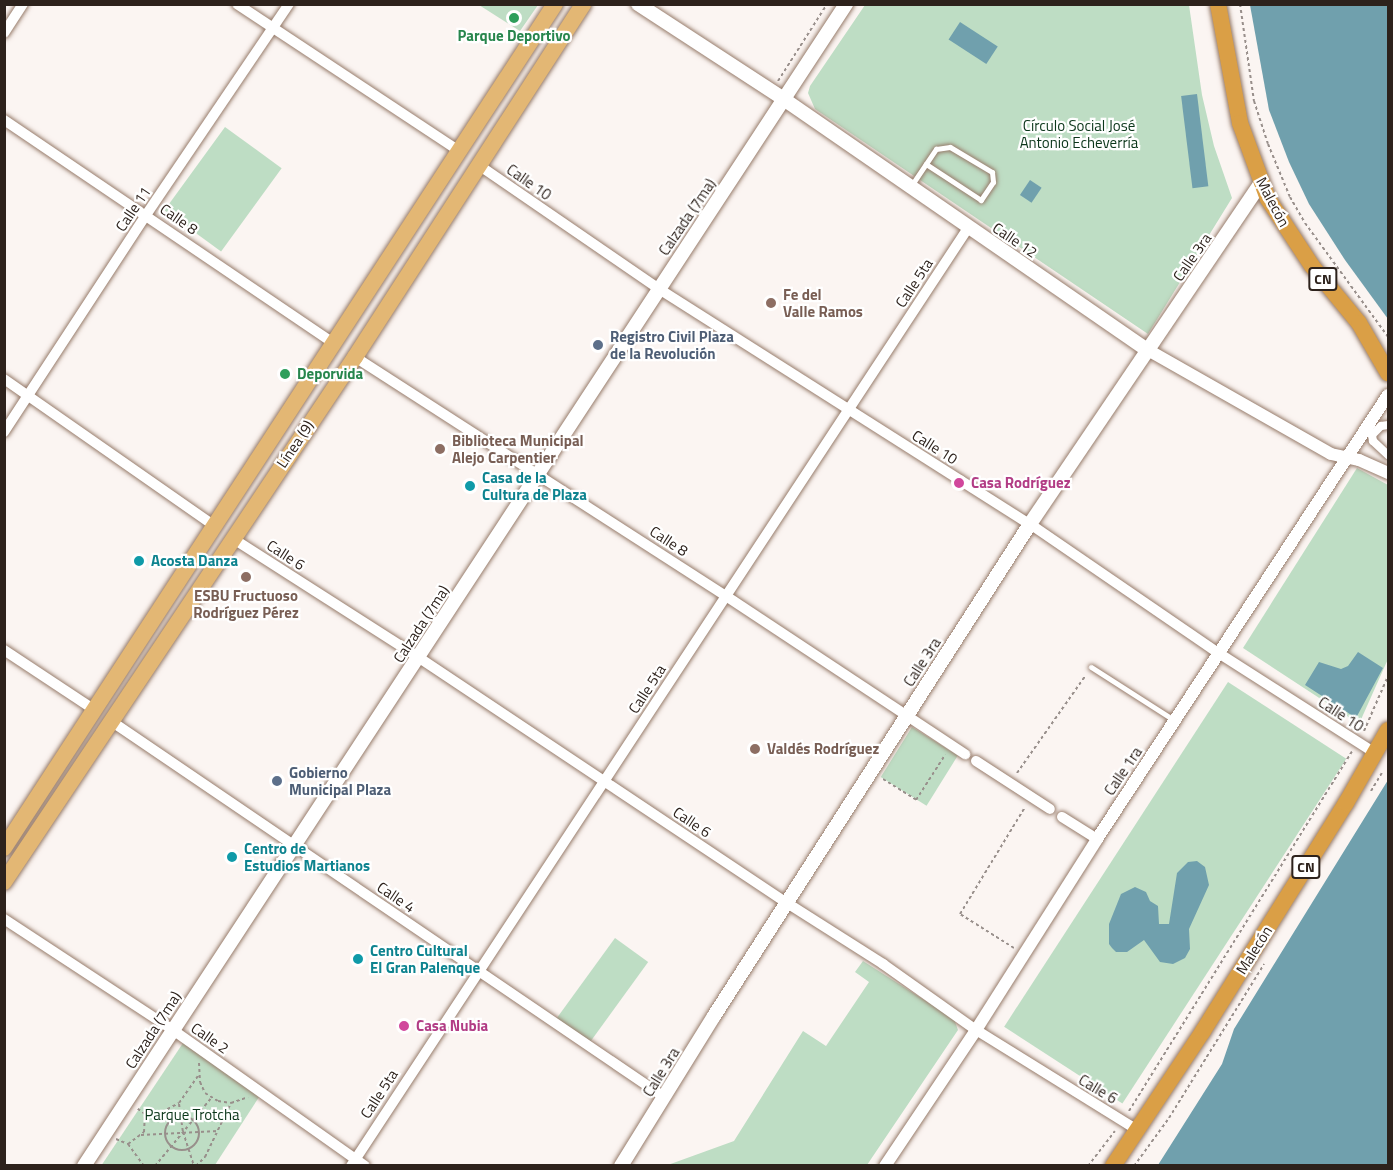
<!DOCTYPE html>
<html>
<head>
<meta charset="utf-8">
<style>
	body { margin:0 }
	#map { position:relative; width:1393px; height:1170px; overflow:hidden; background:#fbf5f2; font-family:"Titillium Web",sans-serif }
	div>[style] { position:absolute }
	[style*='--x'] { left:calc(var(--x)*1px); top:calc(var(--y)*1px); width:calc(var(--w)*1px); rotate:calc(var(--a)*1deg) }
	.green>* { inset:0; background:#beddc4; transform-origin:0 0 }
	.water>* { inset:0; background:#70a0ad; transform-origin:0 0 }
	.path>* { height:2px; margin-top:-1px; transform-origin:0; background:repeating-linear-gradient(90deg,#988f8b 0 3px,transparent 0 6px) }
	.path>.ring { margin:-1px; padding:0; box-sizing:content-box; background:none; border:2px solid #988f8b; border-radius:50% }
	.roads { filter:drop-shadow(0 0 2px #977c6b) drop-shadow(0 0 2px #977c6b) }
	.service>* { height:5px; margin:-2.5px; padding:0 2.5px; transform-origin:2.5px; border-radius:2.5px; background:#fff }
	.pedestrian>* { height:8px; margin:-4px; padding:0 4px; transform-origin:4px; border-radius:4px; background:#fff }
	.minor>* { height:10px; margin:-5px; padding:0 5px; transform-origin:5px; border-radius:5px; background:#fff }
	.tertiary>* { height:12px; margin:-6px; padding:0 6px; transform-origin:6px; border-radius:6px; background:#fff }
	.secondary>* { height:14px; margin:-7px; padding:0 7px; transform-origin:7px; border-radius:7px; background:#fff }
	.primary>* { height:16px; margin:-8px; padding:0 8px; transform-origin:8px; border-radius:8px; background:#e3b774 }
	.trunk>* { height:16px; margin:-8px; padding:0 8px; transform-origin:8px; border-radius:8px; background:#da9f46 }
	.dots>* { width:16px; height:16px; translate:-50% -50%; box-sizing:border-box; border:3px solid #fff; border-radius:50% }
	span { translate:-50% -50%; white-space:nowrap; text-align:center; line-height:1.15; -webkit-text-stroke:4.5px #fff; paint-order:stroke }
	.shield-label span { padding:2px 4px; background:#fff; border:2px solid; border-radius:4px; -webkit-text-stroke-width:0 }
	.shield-label { font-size:14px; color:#2d221c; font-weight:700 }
	.leisure-label { font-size:15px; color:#27864d; font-weight:700 }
	.left { translate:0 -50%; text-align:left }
	.park-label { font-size:15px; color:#0b361a }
	.street-label { font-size:15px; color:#2d221c }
	.education-label { font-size:15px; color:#785e54; font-weight:700 }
	.service-label { font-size:15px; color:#4e5e75; font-weight:700 }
	.culture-label { font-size:15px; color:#0d838f; font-weight:700 }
	.hotel-label { font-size:15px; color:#b23c85; font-weight:700 }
	.frame { position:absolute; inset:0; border:6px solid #2d221c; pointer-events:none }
</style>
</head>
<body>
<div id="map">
	<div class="green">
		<div style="clip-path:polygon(479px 5px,538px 5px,520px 31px)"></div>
		<div style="clip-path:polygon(865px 5px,1189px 5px,1202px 95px,1214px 146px,1232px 198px,1148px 334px,815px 109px,808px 93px,810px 86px)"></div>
		<div style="left:225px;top:127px;width:70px;height:103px;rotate:36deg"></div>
		<div style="clip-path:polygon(1357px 468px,1388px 485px,1388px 659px,1359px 724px,1243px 648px)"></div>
		<div style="left:1228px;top:682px;width:141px;height:411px;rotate:33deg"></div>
		<div style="left:912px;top:727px;width:54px;height:59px;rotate:32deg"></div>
		<div style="left:615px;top:938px;width:41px;height:104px;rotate:36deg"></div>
		<div style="clip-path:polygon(863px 961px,954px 1019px,958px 1030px,867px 1165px,665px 1166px,734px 1141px,803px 1031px,826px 1046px,869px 982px,855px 972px)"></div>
		<div style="clip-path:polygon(183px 1043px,259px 1097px,215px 1165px,101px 1166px)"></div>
	</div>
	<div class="water">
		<div style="clip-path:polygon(1250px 5px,1388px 5px,1388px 319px,1345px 260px,1309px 204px,1289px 162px,1269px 110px)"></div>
		<div style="left:960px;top:22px;width:45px;height:21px;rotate:33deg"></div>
		<div style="left:1197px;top:94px;width:93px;height:16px;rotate:83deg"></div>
		<div style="left:1030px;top:180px;width:14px;height:18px;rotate:34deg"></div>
		<div style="clip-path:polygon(1358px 652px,1383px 668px,1356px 718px,1305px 685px,1319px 662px,1341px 669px,1348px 666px)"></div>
		<div style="clip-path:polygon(1388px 780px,1388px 1165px,1158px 1165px,1222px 1064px,1234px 1029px)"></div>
		<div style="clip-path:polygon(1197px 861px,1205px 867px,1209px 885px,1189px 929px,1190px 949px,1185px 958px,1173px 964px,1160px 962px,1144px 940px,1127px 952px,1116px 952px,1112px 948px,1109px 944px,1109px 924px,1121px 894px,1135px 887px,1146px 892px,1150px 901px,1158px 906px,1159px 924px,1169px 924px,1177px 873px,1188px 862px)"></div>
	</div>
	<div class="path">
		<div style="--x:1240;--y:4;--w:98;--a:81.8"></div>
		<div style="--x:1254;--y:101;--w:45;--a:72"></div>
		<div style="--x:1268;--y:144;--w:57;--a:67.5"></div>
		<div style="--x:1290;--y:197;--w:30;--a:60"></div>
		<div style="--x:1305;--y:223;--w:141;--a:53.9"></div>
		<div style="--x:778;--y:81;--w:91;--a:-57.5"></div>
		<div style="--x:1364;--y:731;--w:60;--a:-66.4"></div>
		<div style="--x:1017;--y:773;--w:120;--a:-54.9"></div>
		<div style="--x:883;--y:779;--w:39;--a:32"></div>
		<div style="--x:916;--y:800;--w:54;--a:-57.2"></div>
		<div style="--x:1371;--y:791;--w:21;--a:-59"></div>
		<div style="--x:1014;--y:948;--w:64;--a:-147.8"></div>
		<div style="--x:960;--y:914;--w:125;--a:-58.7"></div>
		<div style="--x:199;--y:1063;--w:19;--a:87"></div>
		<div style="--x:200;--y:1082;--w:12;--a:66"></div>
		<div style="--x:205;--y:1093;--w:15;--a:32"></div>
		<div style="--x:218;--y:1101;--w:13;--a:9"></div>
		<div style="--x:231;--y:1103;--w:18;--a:-19"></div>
		<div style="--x:179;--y:1104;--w:28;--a:82"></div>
		<div style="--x:183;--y:1132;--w:36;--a:72"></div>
		<div style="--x:1129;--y:1111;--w:423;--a:-58.2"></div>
		<div style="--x:145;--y:1114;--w:17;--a:-7"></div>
		<div style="--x:162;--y:1112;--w:19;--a:-28"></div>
		<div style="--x:179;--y:1103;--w:35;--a:-55"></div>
		<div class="ring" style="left:165px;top:1116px;width:32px;height:32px"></div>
		<div style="--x:141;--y:1135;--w:77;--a:-3"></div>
		<div style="--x:116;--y:1139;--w:13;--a:23"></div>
		<div style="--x:128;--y:1144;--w:20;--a:-37"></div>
		<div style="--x:144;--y:1132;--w:18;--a:-87"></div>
		<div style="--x:145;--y:1114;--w:9;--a:-144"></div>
		<div style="--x:128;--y:1144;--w:27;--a:54"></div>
		<div style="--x:155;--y:1166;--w:89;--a:-50.4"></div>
		<div style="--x:196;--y:1166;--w:13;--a:-45"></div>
		<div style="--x:205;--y:1157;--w:60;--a:-64.3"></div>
		<div style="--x:1088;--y:1166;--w:44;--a:-52.4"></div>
		<div style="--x:1134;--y:1166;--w:59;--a:-53.9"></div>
		<div style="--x:1169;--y:1118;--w:181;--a:-58.3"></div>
	</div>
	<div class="roads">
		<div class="service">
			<div style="--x:911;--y:186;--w:45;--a:-56"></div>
			<div style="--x:936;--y:149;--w:14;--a:-8"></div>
			<div style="--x:950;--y:147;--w:49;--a:30.8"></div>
			<div style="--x:992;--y:172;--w:10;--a:84"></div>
			<div style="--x:993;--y:182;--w:22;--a:124"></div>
			<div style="--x:981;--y:200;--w:66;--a:-146.8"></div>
			<div style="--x:1091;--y:667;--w:98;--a:32.6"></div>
		</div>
		<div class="pedestrian">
			<div style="--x:1388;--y:425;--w:7;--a:172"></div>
			<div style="--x:1381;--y:426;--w:13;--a:135"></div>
			<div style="--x:1372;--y:435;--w:6;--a:81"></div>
			<div style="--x:1373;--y:441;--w:21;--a:43"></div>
		</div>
		<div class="minor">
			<div style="--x:237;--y:4;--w:268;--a:33.5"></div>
			<div style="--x:4;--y:33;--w:35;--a:-57"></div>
			<div style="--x:4;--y:120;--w:400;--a:34.1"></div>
			<div style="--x:480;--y:166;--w:217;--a:34.5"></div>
			<div style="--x:659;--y:289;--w:439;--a:32.4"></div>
			<div style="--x:1030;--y:524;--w:230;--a:34.4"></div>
			<div style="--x:1220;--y:654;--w:184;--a:32.6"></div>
			<div style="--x:355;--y:357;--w:441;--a:32.8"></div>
			<div style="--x:726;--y:596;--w:287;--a:33.5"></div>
			<div style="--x:4;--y:379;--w:257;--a:34.9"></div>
			<div style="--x:4;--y:432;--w:259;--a:-56.8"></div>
			<div style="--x:146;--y:215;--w:255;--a:-55.9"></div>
			<div style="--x:232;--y:538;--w:221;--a:32.6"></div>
			<div style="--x:418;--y:657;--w:443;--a:33.7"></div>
			<div style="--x:787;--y:903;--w:114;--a:32.4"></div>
			<div style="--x:883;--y:964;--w:114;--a:35.4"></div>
			<div style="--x:976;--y:1030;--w:190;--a:31.8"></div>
			<div style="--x:4;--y:650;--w:110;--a:33.5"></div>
			<div style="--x:111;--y:721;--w:669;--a:34.21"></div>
			<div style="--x:976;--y:761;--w:88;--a:33"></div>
			<div style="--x:1062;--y:817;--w:41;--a:32.2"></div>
			<div style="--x:4;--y:919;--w:202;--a:33.3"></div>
			<div style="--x:173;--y:1030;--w:235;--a:35.3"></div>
			<div style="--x:351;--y:1166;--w:1123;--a:-56.66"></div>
		</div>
		<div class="tertiary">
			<div style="--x:1148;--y:350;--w:210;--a:29.6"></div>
			<div style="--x:1331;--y:454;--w:29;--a:12"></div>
			<div style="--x:1359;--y:460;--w:32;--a:24"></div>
			<div style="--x:885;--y:1166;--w:164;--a:-56.2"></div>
			<div style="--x:976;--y:1030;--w:226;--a:-57.6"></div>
			<div style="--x:1097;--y:839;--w:531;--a:-56.76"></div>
		</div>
		<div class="secondary">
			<div style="--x:638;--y:4;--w:176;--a:33.1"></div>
			<div style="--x:785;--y:100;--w:441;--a:34.6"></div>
			<div style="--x:84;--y:1166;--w:1390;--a:-56.74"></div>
			<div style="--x:621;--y:1166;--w:176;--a:-58.2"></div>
			<div style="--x:714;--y:1016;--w:585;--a:-57.29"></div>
			<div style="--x:1030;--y:524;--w:412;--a:-55.9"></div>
		</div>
		<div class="primary">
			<div style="--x:4;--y:848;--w:1008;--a:-56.86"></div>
			<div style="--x:4;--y:882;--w:632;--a:-56.23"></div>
			<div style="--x:355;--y:357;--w:420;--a:-57.1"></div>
		</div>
		<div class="trunk">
			<div style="--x:1218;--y:4;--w:121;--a:79.5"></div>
			<div style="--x:1240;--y:123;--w:81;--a:69.8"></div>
			<div style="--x:1268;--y:199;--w:80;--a:56.7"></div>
			<div style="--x:1312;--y:266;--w:74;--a:50.5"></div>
			<div style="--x:1359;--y:323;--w:58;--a:59.9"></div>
			<div style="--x:1113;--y:1166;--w:162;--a:-56.3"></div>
			<div style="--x:1203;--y:1031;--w:269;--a:-57.9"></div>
			<div style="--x:1346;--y:803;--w:84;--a:-60.1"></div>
		</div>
	</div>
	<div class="dots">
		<div style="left:514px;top:18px;background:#2e9e5b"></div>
		<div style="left:771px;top:303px;background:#8d6e63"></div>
		<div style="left:598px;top:345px;background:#5c6f8a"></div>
		<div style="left:285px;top:374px;background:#2e9e5b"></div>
		<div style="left:440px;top:449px;background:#8d6e63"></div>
		<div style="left:959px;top:483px;background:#d1479c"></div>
		<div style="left:470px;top:486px;background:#0f9aa8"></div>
		<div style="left:139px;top:561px;background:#0f9aa8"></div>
		<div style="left:246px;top:577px;background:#8d6e63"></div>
		<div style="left:755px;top:749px;background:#8d6e63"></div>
		<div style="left:277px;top:781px;background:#5c6f8a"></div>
		<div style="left:232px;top:857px;background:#0f9aa8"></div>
		<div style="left:358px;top:959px;background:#0f9aa8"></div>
		<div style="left:404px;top:1026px;background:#d1479c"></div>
	</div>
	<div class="shield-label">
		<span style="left:1323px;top:279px">CN</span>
		<span style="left:1306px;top:867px">CN</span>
	</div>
	<div class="leisure-label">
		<span style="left:514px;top:36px">Parque Deportivo</span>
		<span class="left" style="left:297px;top:374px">Deporvida</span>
	</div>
	<div class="park-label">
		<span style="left:1079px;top:134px">Círculo Social José<br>Antonio Echeverría</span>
		<span style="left:192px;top:1115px">Parque Trotcha</span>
	</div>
	<div class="street-label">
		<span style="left:529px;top:182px;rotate:35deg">Calle 10</span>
		<span style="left:1273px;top:202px;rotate:62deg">Malecón</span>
		<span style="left:133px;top:209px;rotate:-56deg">Calle 11</span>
		<span style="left:687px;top:217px;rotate:-56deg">Calzada (7ma)</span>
		<span style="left:179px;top:219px;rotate:35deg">Calle 8</span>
		<span style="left:1015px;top:240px;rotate:34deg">Calle 12</span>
		<span style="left:1192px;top:257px;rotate:-55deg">Calle 3ra</span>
		<span style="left:914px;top:283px;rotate:-57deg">Calle 5ta</span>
		<span style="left:295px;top:444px;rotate:-56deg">Línea (9)</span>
		<span style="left:935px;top:447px;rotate:32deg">Calle 10</span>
		<span style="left:669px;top:541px;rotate:33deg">Calle 8</span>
		<span style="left:286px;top:555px;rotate:33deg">Calle 6</span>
		<span style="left:421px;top:624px;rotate:-57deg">Calzada (7ma)</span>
		<span style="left:922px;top:662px;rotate:-57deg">Calle 3ra</span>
		<span style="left:647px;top:689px;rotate:-57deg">Calle 5ta</span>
		<span style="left:1341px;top:714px;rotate:33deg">Calle 10</span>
		<span style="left:1123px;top:771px;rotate:-56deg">Calle 1ra</span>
		<span style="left:692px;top:822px;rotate:34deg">Calle 6</span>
		<span style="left:396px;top:897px;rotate:34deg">Calle 4</span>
		<span style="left:1254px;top:950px;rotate:-58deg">Malecón</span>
		<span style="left:153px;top:1030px;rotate:-57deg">Calzada (7ma)</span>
		<span style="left:210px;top:1038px;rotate:35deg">Calle 2</span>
		<span style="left:661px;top:1072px;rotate:-58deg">Calle 3ra</span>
		<span style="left:1098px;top:1089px;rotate:31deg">Calle 6</span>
		<span style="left:379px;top:1094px;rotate:-57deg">Calle 5ta</span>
	</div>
	<div class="education-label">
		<span class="left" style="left:783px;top:303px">Fe del<br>Valle Ramos</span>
		<span class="left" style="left:452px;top:449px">Biblioteca Municipal<br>Alejo Carpentier</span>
		<span style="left:246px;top:604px">ESBU Fructuoso<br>Rodríguez Pérez</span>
		<span class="left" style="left:767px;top:749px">Valdés Rodríguez</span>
	</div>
	<div class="service-label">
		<span class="left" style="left:610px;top:345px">Registro Civil Plaza<br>de la Revolución</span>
		<span class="left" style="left:289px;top:781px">Gobierno<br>Municipal Plaza</span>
	</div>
	<div class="culture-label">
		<span class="left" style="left:482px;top:486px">Casa de la<br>Cultura de Plaza</span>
		<span class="left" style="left:151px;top:561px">Acosta Danza</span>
		<span class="left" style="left:244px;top:857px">Centro de<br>Estudios Martianos</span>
		<span class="left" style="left:370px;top:959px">Centro Cultural<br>El Gran Palenque</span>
	</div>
	<div class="hotel-label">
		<span class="left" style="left:971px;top:483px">Casa Rodríguez</span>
		<span class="left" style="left:416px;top:1026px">Casa Nubia</span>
	</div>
	<div class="frame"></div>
</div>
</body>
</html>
